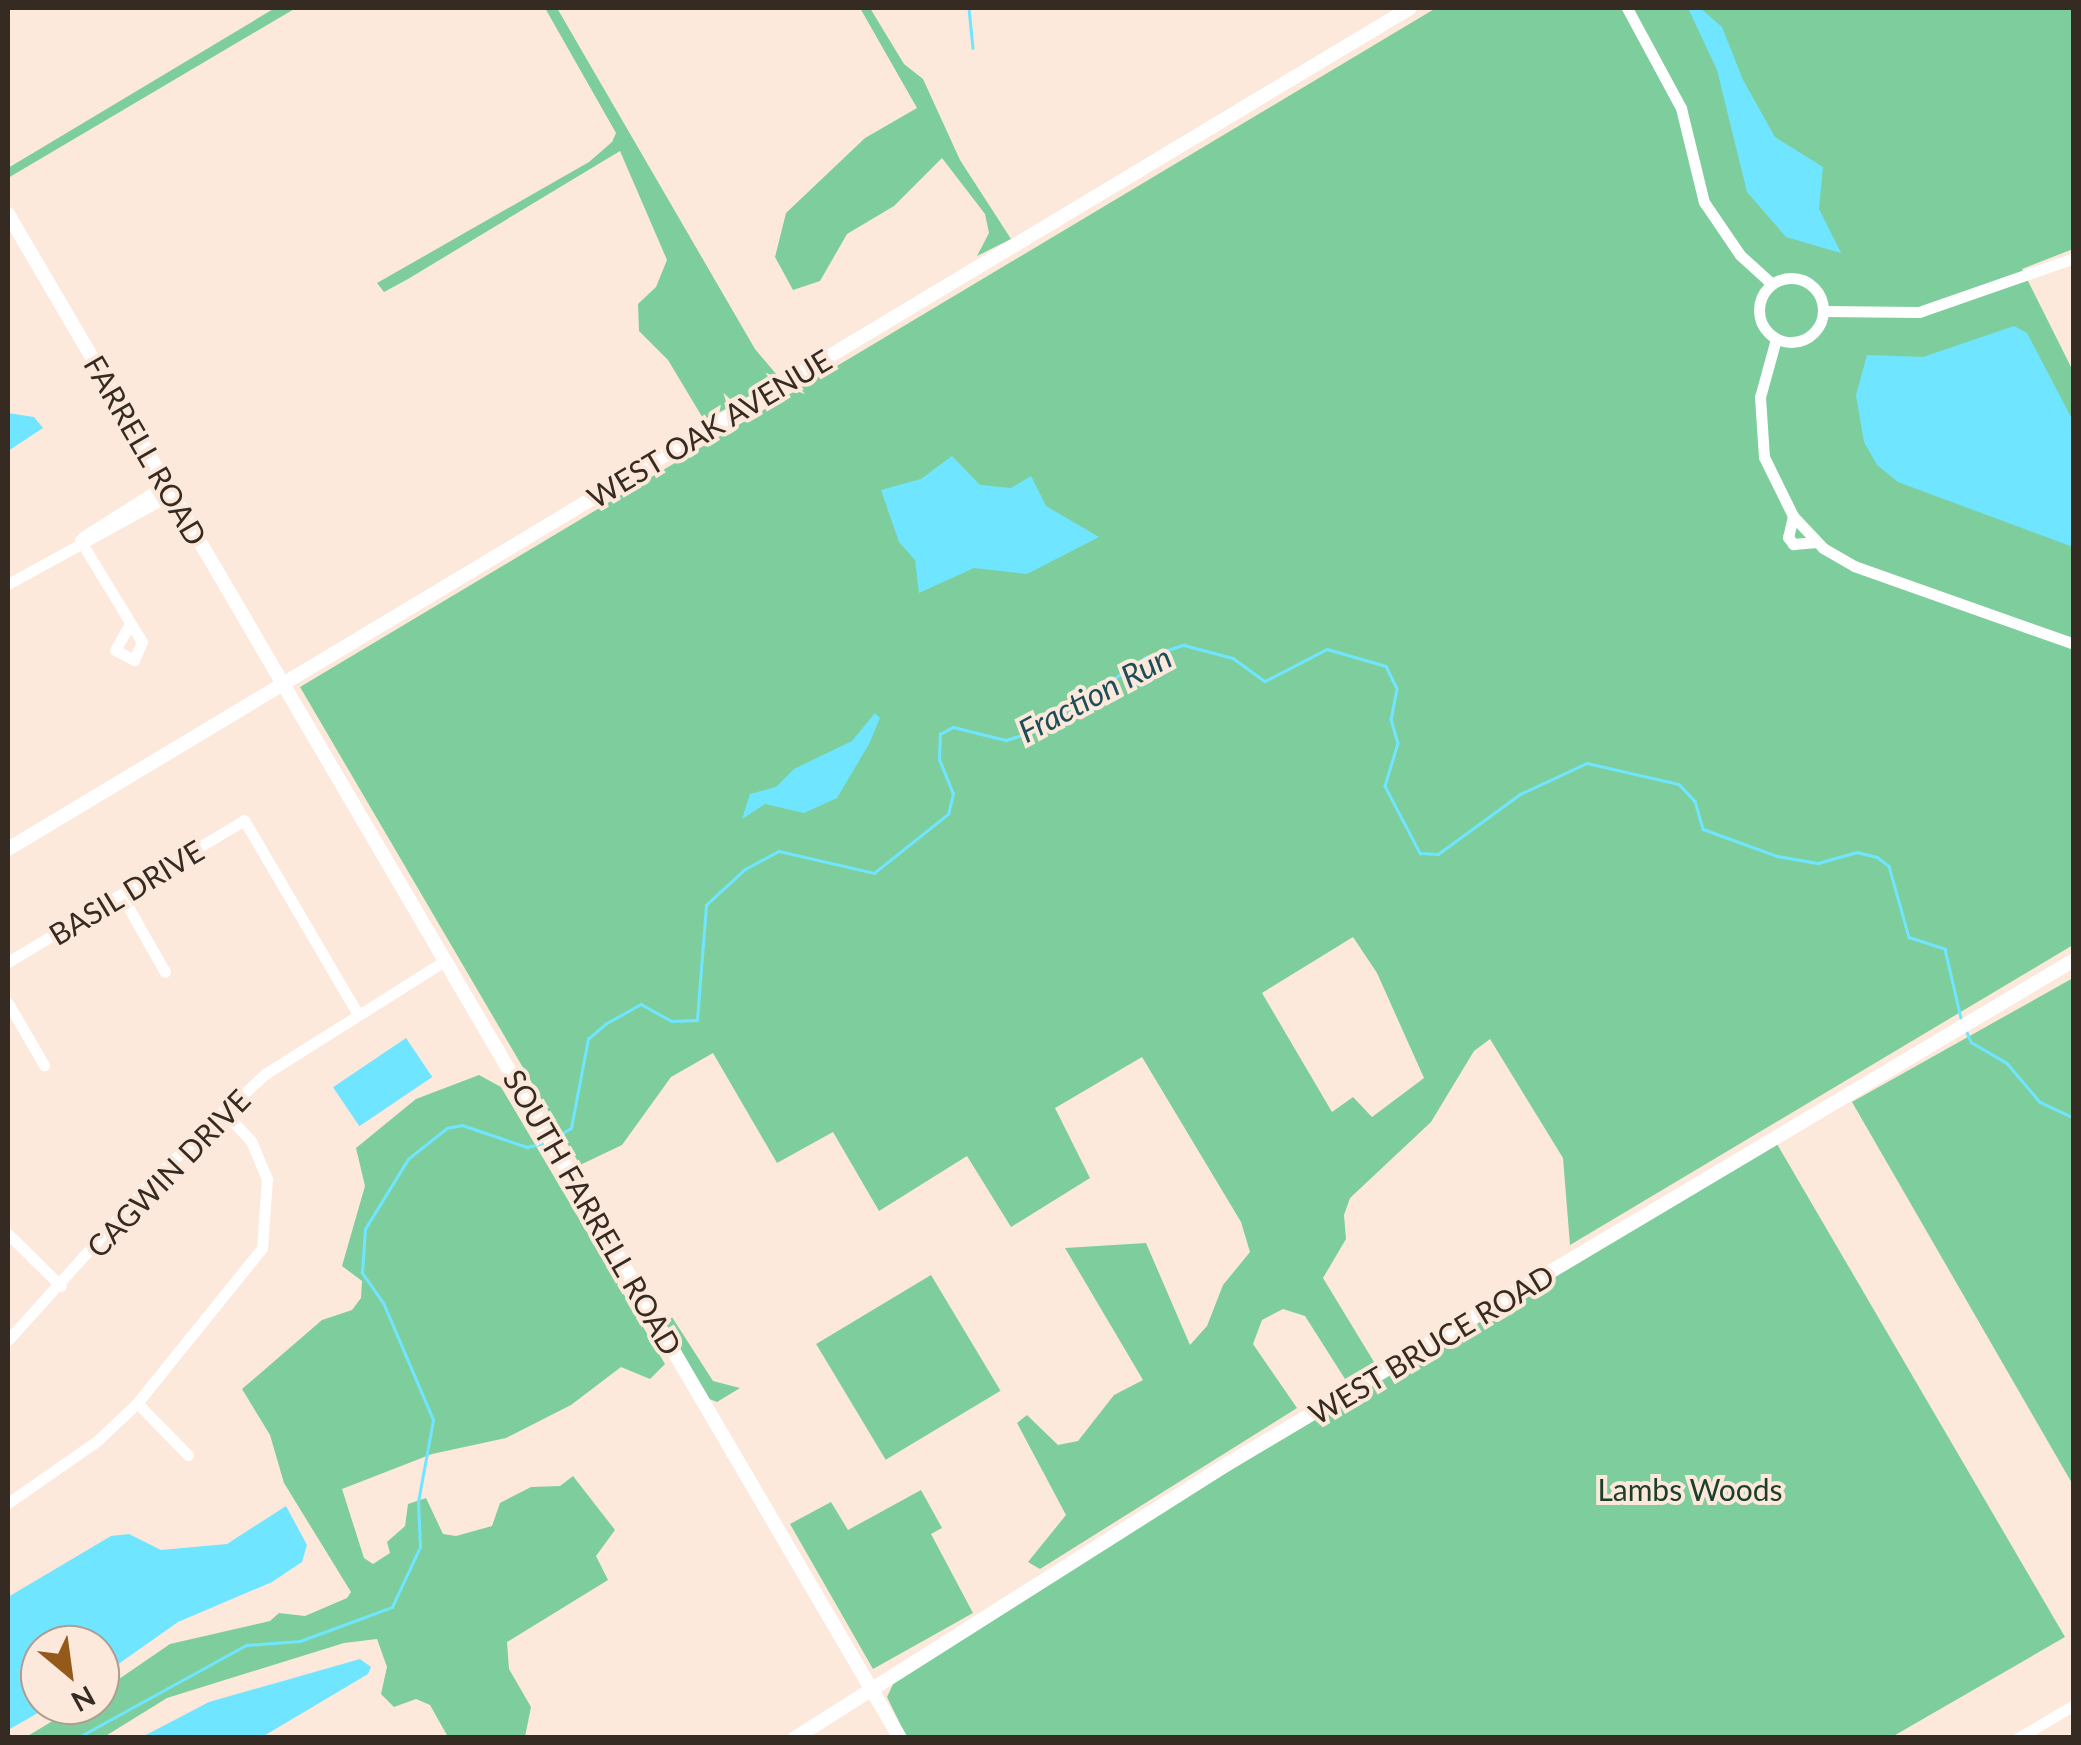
<!DOCTYPE html>
<html>
<head>
<meta charset="utf-8">
<style>
	body { margin:0 }
	#map { position:relative; width:2081px; height:1745px; overflow:hidden; background:#fce9dc; font-family:Lato,sans-serif }
	div>[style] { position:absolute }
	[style*='--x'] { left:calc(var(--x)*1px); top:calc(var(--y)*1px); width:calc(var(--w)*1px); rotate:calc(var(--a)*1deg) }
	.green>* { inset:0; background:#7ece9d; transform-origin:0 0 }
	.water>* { inset:0; background:#70e5ff; transform-origin:0 0 }
	.stream>* { height:2.5px; margin:-1.25px; padding:0 1.25px; transform-origin:1.25px; border-radius:1.25px; background:#70e5ff }
	.minor>* { height:11px; margin:-5.5px; padding:0 5.5px; transform-origin:5.5px; border-radius:5.5px; background:#fff }
	.minor>.ring { margin:-5.5px; padding:0; box-sizing:content-box; background:none; border:11px solid #fff; border-radius:50% }
	.tertiary>* { height:14px; margin:-7px; padding:0 7px; transform-origin:7px; border-radius:7px; background:#fff }
	span { translate:-50% -50%; white-space:nowrap; text-align:center; line-height:1.15; -webkit-text-stroke:8px #fce9dc; paint-order:stroke }
	.street-label { font-size:30px; color:#362b22 }
	.park-label { font-size:30px; color:#1b3f2a }
	.water-label { font-size:32px; color:#1b4e59; font-style:italic }
	.frame { position:absolute; inset:0; border:10px solid #362b22; pointer-events:none }
	.north { position:absolute; left:20px; top:1625px; width:100px; height:100px; box-sizing:border-box; background:#fce9dc; border:2px solid #ad9d92; border-radius:50%; rotate:151deg; font-size:28px; font-weight:700; line-height:40px; text-align:center; color:#362b22 }
	.north::after { content:''; display:block; margin:auto; width:35px; height:45px; background:#955a1a; clip-path:polygon(50% 0,100% 100%,50% 72%,0 100%) }
</style>
</head>
<body>
<div id="map">
	<div class="green">
		<div style="clip-path:polygon(275px 8px,296px 8px,8px 178px,8px 168px)"></div>
		<div style="clip-path:polygon(545px 8px,557px 8px,755px 349px,777px 375px,773px 385px,704px 420px,668px 360px,639px 331px,638px 304px,656px 287px,667px 260px,620px 151px,408px 279px,384px 292px,377px 283px,589px 162px,612px 142px,616px 133px)"></div>
		<div style="clip-path:polygon(860px 8px,870px 8px,904px 64px,923px 79px,960px 160px,1011px 239px,977px 256px,989px 233px,985px 214px,942px 158px,894px 206px,847px 234px,820px 281px,793px 290px,775px 257px,786px 213px,865px 138px,917px 108px)"></div>
		<div style="clip-path:polygon(evenodd,1436px 8px,2073px 8px,2073px 249px,2022px 269px,2073px 371px,2073px 945px,1570px 1245px,1563px 1158px,1490px 1039px,1474px 1051px,1431px 1122px,1350px 1198px,1344px 1215px,1346px 1239px,1323px 1278px,1374px 1362px,1345px 1379px,1305px 1316px,1283px 1309px,1262px 1320px,1253px 1344px,1297px 1408px,1040px 1569px,1028px 1562px,1066px 1515px,1017px 1423px,1027px 1415px,1058px 1445px,1078px 1441px,1114px 1395px,1143px 1380px,1065px 1248px,1146px 1243px,1190px 1345px,1207px 1326px,1223px 1285px,1250px 1252px,1241px 1222px,1142px 1057px,1055px 1108px,1090px 1178px,1011px 1227px,967px 1156px,879px 1211px,833px 1132px,777px 1163px,713px 1053px,671px 1077px,622px 1145px,580px 1165px,300px 687px,1436px 8px,1353px 937px,1377px 973px,1424px 1078px,1372px 1117px,1353px 1097px,1332px 1112px,1262px 993px,1353px 937px)"></div>
		<div style="clip-path:polygon(2073px 978px,2073px 1485px,1852px 1102px)"></div>
		<div style="clip-path:polygon(479px 1075px,501px 1087px,665px 1364px,650px 1379px,621px 1367px,571px 1405px,506px 1438px,432px 1454px,342px 1489px,364px 1558px,373px 1564px,390px 1553px,387px 1542px,405px 1526px,408px 1504px,426px 1498px,443px 1534px,456px 1536px,492px 1526px,500px 1503px,531px 1487px,560px 1486px,573px 1476px,615px 1530px,596px 1556px,608px 1580px,507px 1642px,509px 1669px,531px 1707px,525px 1737px,448px 1737px,430px 1705px,416px 1699px,394px 1707px,381px 1694px,387px 1667px,377px 1639px,344px 1643px,167px 1698px,104px 1737px,26px 1737px,79px 1705px,100px 1705px,100px 1692px,170px 1644px,270px 1621px,279px 1613px,305px 1616px,347px 1598px,351px 1592px,284px 1483px,270px 1435px,242px 1389px,322px 1320px,352px 1310px,361px 1298px,362px 1281px,342px 1266px,365px 1186px,356px 1148px,416px 1099px)"></div>
		<div style="clip-path:polygon(1777px 1144px,2065px 1637px,1890px 1738px,907px 1738px,887px 1697px,895px 1680px,1174px 1504px)"></div>
		<div style="left:931px;top:1275px;width:135px;height:134px;rotate:59deg"></div>
		<div style="clip-path:polygon(670px 1314px,713px 1381px,740px 1388px,717px 1402px,707px 1398px,662px 1319px)"></div>
		<div style="clip-path:polygon(921px 1490px,942px 1528px,931px 1534px,973px 1613px,873px 1669px,790px 1524px,831px 1502px,848px 1530px)"></div>
	</div>
	<div class="water">
		<div style="clip-path:polygon(1688px 8px,1700px 8px,1722px 27px,1743px 80px,1775px 137px,1823px 167px,1819px 209px,1841px 253px,1786px 237px,1747px 192px,1717px 70px)"></div>
		<div style="clip-path:polygon(2014px 326px,2027px 333px,2073px 421px,2073px 547px,1898px 482px,1877px 465px,1864px 442px,1856px 395px,1867px 355px,1923px 357px)"></div>
		<div style="clip-path:polygon(8px 413px,34px 417px,43px 428px,8px 451px)"></div>
		<div style="clip-path:polygon(952px 456px,980px 485px,1011px 488px,1031px 476px,1046px 506px,1099px 537px,1027px 574px,974px 568px,919px 593px,915px 560px,899px 542px,881px 490px,921px 479px)"></div>
		<div style="clip-path:polygon(875px 713px,880px 718px,869px 744px,837px 798px,804px 813px,765px 804px,742px 819px,750px 794px,776px 787px,794px 769px,852px 741px)"></div>
		<div style="left:406px;top:1038px;width:47px;height:88px;rotate:56deg"></div>
		<div style="clip-path:polygon(286px 1506px,307px 1545px,302px 1562px,272px 1582px,178px 1622px,100px 1677px,100px 1645px,40px 1645px,40px 1705px,52px 1705px,8px 1730px,8px 1597px,111px 1536px,129px 1534px,161px 1550px,227px 1544px)"></div>
		<div style="clip-path:polygon(360px 1659px,371px 1667px,368px 1674px,262px 1737px,142px 1737px,209px 1702px)"></div>
	</div>
	<div class="stream">
		<div style="--x:969;--y:8;--w:40;--a:84.3"></div>
		<div style="--x:1966;--y:1030;--w:13;--a:67"></div>
		<div style="--x:1971;--y:1042;--w:42;--a:30.3"></div>
		<div style="--x:2007;--y:1063;--w:51;--a:49.8"></div>
		<div style="--x:2040;--y:1102;--w:38;--a:25"></div>
		<div style="--x:556;--y:1137;--w:17;--a:-31"></div>
		<div style="--x:571;--y:1128;--w:91;--a:-79.2"></div>
		<div style="--x:588;--y:1039;--w:23;--a:-41"></div>
		<div style="--x:605;--y:1024;--w:41;--a:-29.1"></div>
		<div style="--x:641;--y:1004;--w:35;--a:29"></div>
		<div style="--x:672;--y:1021;--w:25;--a:-2"></div>
		<div style="--x:697;--y:1020;--w:115;--a:-85.5"></div>
		<div style="--x:706;--y:905;--w:53;--a:-42.7"></div>
		<div style="--x:745;--y:869;--w:38;--a:-28"></div>
		<div style="--x:779;--y:851;--w:98;--a:13"></div>
		<div style="--x:874;--y:873;--w:95;--a:-38.6"></div>
		<div style="--x:948;--y:814;--w:21;--a:-76"></div>
		<div style="--x:953;--y:794;--w:37;--a:-112"></div>
		<div style="--x:939;--y:760;--w:26;--a:-88"></div>
		<div style="--x:940;--y:734;--w:15;--a:-28"></div>
		<div style="--x:953;--y:727;--w:55;--a:13.8"></div>
		<div style="--x:1006;--y:740;--w:31;--a:-17"></div>
		<div style="--x:1036;--y:731;--w:133;--a:-33.9"></div>
		<div style="--x:1146;--y:657;--w:40;--a:-18"></div>
		<div style="--x:1184;--y:645;--w:51;--a:14.9"></div>
		<div style="--x:1233;--y:658;--w:39;--a:36"></div>
		<div style="--x:1265;--y:681;--w:70;--a:-27.3"></div>
		<div style="--x:1327;--y:649;--w:61;--a:16.1"></div>
		<div style="--x:1386;--y:666;--w:25;--a:64"></div>
		<div style="--x:1397;--y:689;--w:31;--a:101"></div>
		<div style="--x:1391;--y:719;--w:25;--a:74"></div>
		<div style="--x:1398;--y:743;--w:45;--a:106.8"></div>
		<div style="--x:1385;--y:786;--w:76;--a:62.4"></div>
		<div style="--x:1420;--y:853;--w:18;--a:3"></div>
		<div style="--x:1438;--y:854;--w:102;--a:-36.2"></div>
		<div style="--x:1520;--y:794;--w:74;--a:-24.8"></div>
		<div style="--x:1587;--y:763;--w:94;--a:12.9"></div>
		<div style="--x:1679;--y:784;--w:23;--a:47"></div>
		<div style="--x:1695;--y:801;--w:29;--a:74"></div>
		<div style="--x:1703;--y:829;--w:79;--a:20"></div>
		<div style="--x:1777;--y:856;--w:42;--a:9.7"></div>
		<div style="--x:1818;--y:863;--w:41;--a:-15.8"></div>
		<div style="--x:1857;--y:852;--w:21;--a:14"></div>
		<div style="--x:1877;--y:857;--w:15;--a:37"></div>
		<div style="--x:1889;--y:866;--w:74;--a:74.3"></div>
		<div style="--x:1909;--y:937;--w:38;--a:18"></div>
		<div style="--x:1945;--y:949;--w:71;--a:76.9"></div>
		<div style="--x:77;--y:1738;--w:193;--a:-28.8"></div>
		<div style="--x:246;--y:1645;--w:54;--a:-4.2"></div>
		<div style="--x:300;--y:1641;--w:98;--a:-20.3"></div>
		<div style="--x:392;--y:1607;--w:66;--a:-65"></div>
		<div style="--x:420;--y:1547;--w:45;--a:-92.5"></div>
		<div style="--x:418;--y:1502;--w:83;--a:-79.6"></div>
		<div style="--x:433;--y:1420;--w:127;--a:-113.1"></div>
		<div style="--x:383;--y:1303;--w:37;--a:-125"></div>
		<div style="--x:362;--y:1273;--w:44;--a:-86.1"></div>
		<div style="--x:365;--y:1229;--w:82;--a:-58.4"></div>
		<div style="--x:408;--y:1159;--w:50;--a:-38.5"></div>
		<div style="--x:447;--y:1128;--w:15;--a:-11"></div>
		<div style="--x:462;--y:1125;--w:69;--a:18.7"></div>
		<div style="--x:527;--y:1147;--w:17;--a:-13"></div>
	</div>
	<div class="minor">
		<div style="--x:1627;--y:8;--w:114;--a:61.6"></div>
		<div style="--x:1681;--y:108;--w:97;--a:76.3"></div>
		<div style="--x:1704;--y:202;--w:64;--a:55.8"></div>
		<div style="--x:1740;--y:255;--w:43;--a:42.2"></div>
		<div class="ring" style="left:1759px;top:278px;width:53px;height:53px"></div>
		<div style="--x:1823;--y:311;--w:96;--a:0.6"></div>
		<div style="--x:1919;--y:312;--w:164;--a:-19.2"></div>
		<div style="--x:1776;--y:339;--w:60;--a:105.4"></div>
		<div style="--x:1760;--y:397;--w:60;--a:86.2"></div>
		<div style="--x:1764;--y:457;--w:66;--a:63.8"></div>
		<div style="--x:1793;--y:516;--w:44;--a:46.8"></div>
		<div style="--x:1823;--y:548;--w:36;--a:30"></div>
		<div style="--x:1854;--y:566;--w:233;--a:19.5"></div>
		<div style="--x:1793;--y:516;--w:22;--a:103"></div>
		<div style="--x:1788;--y:537;--w:9;--a:54"></div>
		<div style="--x:1793;--y:544;--w:24;--a:-5"></div>
		<div style="--x:83;--y:537;--w:98;--a:-32.6"></div>
		<div style="--x:80;--y:540;--w:119;--a:58.7"></div>
		<div style="--x:142;--y:642;--w:20;--a:114"></div>
		<div style="--x:134;--y:660;--w:21;--a:-152"></div>
		<div style="--x:115;--y:650;--w:28;--a:-60"></div>
		<div style="--x:8;--y:584;--w:187;--a:-28.8"></div>
		<div style="--x:122;--y:896;--w:87;--a:60.5"></div>
		<div style="--x:8;--y:962;--w:275;--a:-31"></div>
		<div style="--x:244;--y:820;--w:221;--a:59.6"></div>
		<div style="--x:8;--y:1003;--w:72;--a:59.9"></div>
		<div style="--x:8;--y:1234;--w:74;--a:44.5"></div>
		<div style="--x:8;--y:1340;--w:215;--a:-48"></div>
		<div style="--x:152;--y:1180;--w:155;--a:-43.2"></div>
		<div style="--x:265;--y:1074;--w:214;--a:-32.2"></div>
		<div style="--x:137;--y:1403;--w:73;--a:45.6"></div>
		<div style="--x:8;--y:1503;--w:108;--a:-34.9"></div>
		<div style="--x:97;--y:1441;--w:55;--a:-43.5"></div>
		<div style="--x:137;--y:1403;--w:199;--a:-51.1"></div>
		<div style="--x:262;--y:1248;--w:69;--a:-85.9"></div>
		<div style="--x:267;--y:1179;--w:41;--a:-112.8"></div>
		<div style="--x:251;--y:1141;--w:41;--a:-133"></div>
		<div style="--x:2018;--y:1738;--w:65;--a:-30.5"></div>
	</div>
	<div class="tertiary">
		<div style="--x:8;--y:214;--w:1766;--a:59.66"></div>
		<div style="--x:8;--y:849;--w:1635;--a:-30.96"></div>
		<div style="--x:795;--y:1738;--w:514;--a:-32.36"></div>
		<div style="--x:1229;--y:1463;--w:983;--a:-30.76"></div>
	</div>
	<div class="street-label">
		<span style="left:709px;top:428px;rotate:-31deg">WEST OAK AVENUE</span>
		<span style="left:146px;top:450px;rotate:60deg">FARRELL ROAD</span>
		<span style="left:126px;top:892px;rotate:-31deg">BASIL DRIVE</span>
		<span style="left:168px;top:1173px;rotate:-46deg">CAGWIN DRIVE</span>
		<span style="left:593px;top:1212px;rotate:60deg">SOUTH FARRELL ROAD</span>
		<span style="left:1431px;top:1344px;rotate:-31deg">WEST BRUCE ROAD</span>
	</div>
	<div class="park-label">
		<span style="left:1690px;top:1489px">Lambs Woods</span>
	</div>
	<div class="water-label">
		<span style="left:1095px;top:694px;rotate:-28deg">Fraction Run</span>
	</div>
	<div class="frame"></div>
	<div class="north">N</div>
</div>
</body>
</html>
